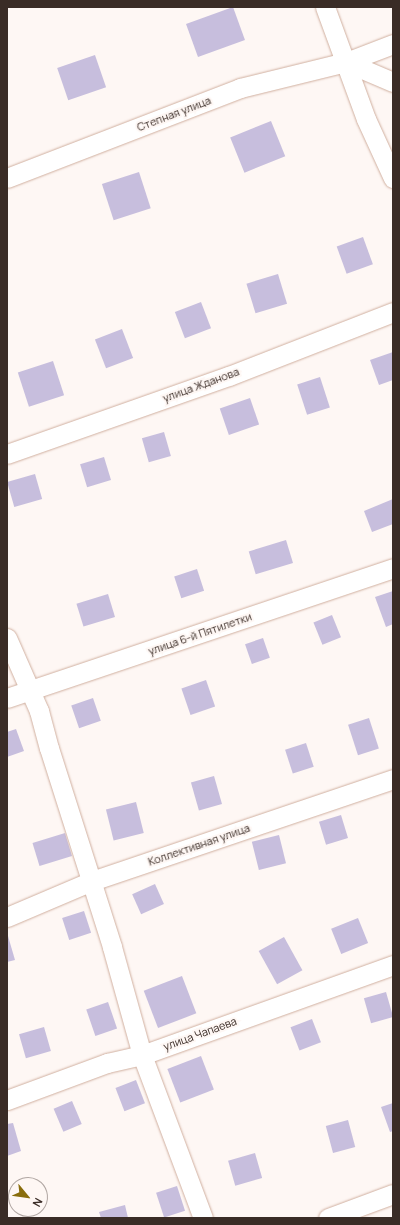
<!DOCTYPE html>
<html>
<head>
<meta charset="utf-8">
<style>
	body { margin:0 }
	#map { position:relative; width:400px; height:1225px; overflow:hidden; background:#fef7f4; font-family:Manrope,sans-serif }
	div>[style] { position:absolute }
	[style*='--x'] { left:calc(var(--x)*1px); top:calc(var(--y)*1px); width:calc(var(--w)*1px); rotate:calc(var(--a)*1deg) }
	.building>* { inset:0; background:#c7bedd; transform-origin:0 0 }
	.roads { filter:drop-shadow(0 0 1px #d0af9f) drop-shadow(0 0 1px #d0af9f) }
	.minor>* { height:19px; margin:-9.5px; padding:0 9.5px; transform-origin:9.5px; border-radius:9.5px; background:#fff }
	span { translate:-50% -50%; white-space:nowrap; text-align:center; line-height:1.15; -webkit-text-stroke:4px #fef7f4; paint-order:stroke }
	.street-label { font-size:11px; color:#3a2c26 }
	.frame { position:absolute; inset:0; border:8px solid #3a2c26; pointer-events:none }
	.north { position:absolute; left:8px; top:1177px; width:40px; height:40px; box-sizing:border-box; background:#fef7f4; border:1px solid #b0a6a2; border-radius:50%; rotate:119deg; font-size:11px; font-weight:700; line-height:16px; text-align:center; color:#3a2c26 }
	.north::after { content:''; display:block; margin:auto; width:14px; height:18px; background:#896d0c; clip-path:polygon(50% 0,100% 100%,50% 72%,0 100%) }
</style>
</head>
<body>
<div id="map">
	<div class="building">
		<div style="left:233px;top:7px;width:35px;height:50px;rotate:70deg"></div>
		<div style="left:95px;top:55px;width:34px;height:40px;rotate:71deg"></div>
		<div style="left:271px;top:121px;width:38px;height:44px;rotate:68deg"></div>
		<div style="left:139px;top:172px;width:38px;height:39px;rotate:72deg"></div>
		<div style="left:363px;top:237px;width:29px;height:28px;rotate:70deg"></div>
		<div style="left:278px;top:274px;width:31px;height:33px;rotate:73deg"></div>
		<div style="left:201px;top:302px;width:28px;height:28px;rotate:69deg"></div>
		<div style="left:122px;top:329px;width:31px;height:29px;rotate:69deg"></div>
		<div style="clip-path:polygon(393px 352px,393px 380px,379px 385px,370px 360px)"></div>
		<div style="left:53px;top:361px;width:36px;height:37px;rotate:72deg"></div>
		<div style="left:320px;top:377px;width:32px;height:24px;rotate:72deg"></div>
		<div style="left:250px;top:398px;width:28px;height:32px;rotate:71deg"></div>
		<div style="left:164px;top:432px;width:25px;height:23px;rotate:74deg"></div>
		<div style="left:104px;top:457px;width:24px;height:25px;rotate:73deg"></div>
		<div style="left:35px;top:474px;width:26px;height:29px;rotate:74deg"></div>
		<div style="clip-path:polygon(393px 499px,393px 524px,372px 532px,364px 511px)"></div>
		<div style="left:286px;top:540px;width:24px;height:39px;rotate:73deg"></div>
		<div style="left:197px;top:569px;width:23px;height:24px;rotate:72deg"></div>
		<div style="clip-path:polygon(393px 591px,393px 624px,386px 627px,375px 597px)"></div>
		<div style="left:108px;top:594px;width:24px;height:33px;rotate:73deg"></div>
		<div style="left:332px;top:615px;width:24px;height:20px;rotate:68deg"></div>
		<div style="left:263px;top:638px;width:21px;height:19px;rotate:71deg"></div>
		<div style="left:206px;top:680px;width:28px;height:26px;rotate:71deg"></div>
		<div style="left:93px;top:698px;width:24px;height:23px;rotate:71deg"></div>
		<div style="left:369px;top:718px;width:32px;height:22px;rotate:72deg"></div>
		<div style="clip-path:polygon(16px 729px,24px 751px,7px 757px,7px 732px)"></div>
		<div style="left:306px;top:743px;width:25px;height:22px;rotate:72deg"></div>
		<div style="left:214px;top:776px;width:29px;height:24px;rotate:74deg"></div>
		<div style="left:136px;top:802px;width:32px;height:31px;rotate:76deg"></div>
		<div style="left:341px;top:815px;width:24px;height:23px;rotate:73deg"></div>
		<div style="left:65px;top:833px;width:24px;height:34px;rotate:73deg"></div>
		<div style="left:279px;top:835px;width:29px;height:28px;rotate:76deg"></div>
		<div style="left:155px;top:884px;width:22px;height:25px;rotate:66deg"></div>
		<div style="left:84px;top:911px;width:23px;height:23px;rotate:72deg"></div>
		<div style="left:358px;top:918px;width:27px;height:29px;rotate:68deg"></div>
		<div style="clip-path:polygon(8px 936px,15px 960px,7px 962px,7px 937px)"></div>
		<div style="left:284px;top:937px;width:38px;height:29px;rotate:61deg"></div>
		<div style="left:182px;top:976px;width:40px;height:41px;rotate:69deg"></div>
		<div style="left:386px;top:992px;width:26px;height:23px;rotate:74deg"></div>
		<div style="left:108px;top:1002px;width:28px;height:23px;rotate:71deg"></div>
		<div style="left:312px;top:1019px;width:25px;height:23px;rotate:69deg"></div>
		<div style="left:44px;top:1027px;width:25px;height:26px;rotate:74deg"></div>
		<div style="left:201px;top:1056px;width:36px;height:36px;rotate:69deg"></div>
		<div style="left:136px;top:1080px;width:25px;height:22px;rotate:69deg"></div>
		<div style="left:72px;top:1101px;width:25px;height:20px;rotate:67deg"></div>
		<div style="clip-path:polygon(393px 1103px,393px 1131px,390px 1132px,381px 1107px)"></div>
		<div style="left:348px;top:1120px;width:28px;height:23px;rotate:75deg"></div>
		<div style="clip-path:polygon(13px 1123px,21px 1151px,7px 1156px,7px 1124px)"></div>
		<div style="left:255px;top:1153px;width:26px;height:28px;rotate:74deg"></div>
		<div style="left:177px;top:1186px;width:26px;height:22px;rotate:72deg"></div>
		<div style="clip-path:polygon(125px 1205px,128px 1218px,101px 1218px,99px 1212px)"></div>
	</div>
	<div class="roads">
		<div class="minor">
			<div style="--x:325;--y:7;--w:119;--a:69.9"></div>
			<div style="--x:366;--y:119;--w:65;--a:65.4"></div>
			<div style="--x:346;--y:62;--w:51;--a:23.1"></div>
			<div style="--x:7;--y:178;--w:250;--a:-21.1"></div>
			<div style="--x:240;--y:88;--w:109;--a:-13.8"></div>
			<div style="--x:346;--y:62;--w:50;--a:-21"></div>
			<div style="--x:7;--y:454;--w:235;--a:-19.4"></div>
			<div style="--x:229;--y:376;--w:176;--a:-21.3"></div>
			<div style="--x:7;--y:638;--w:80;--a:66.3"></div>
			<div style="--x:39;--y:711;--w:38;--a:75"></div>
			<div style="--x:49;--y:748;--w:209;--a:72.4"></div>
			<div style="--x:112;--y:947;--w:112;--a:74.5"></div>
			<div style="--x:142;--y:1055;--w:174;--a:69.5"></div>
			<div style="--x:7;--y:698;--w:407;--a:-18.6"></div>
			<div style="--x:7;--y:917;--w:92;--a:-23"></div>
			<div style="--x:92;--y:881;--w:318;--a:-18.7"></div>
			<div style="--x:7;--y:1100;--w:107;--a:-20.3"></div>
			<div style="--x:107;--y:1063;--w:36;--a:-13"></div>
			<div style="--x:142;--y:1055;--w:267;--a:-19.7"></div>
			<div style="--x:328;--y:1218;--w:69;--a:-20.3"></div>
		</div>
	</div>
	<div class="street-label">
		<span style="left:174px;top:114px;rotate:-21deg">Степная улица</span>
		<span style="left:201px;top:385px;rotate:-20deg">улица Жданова</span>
		<span style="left:200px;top:634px;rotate:-19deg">улица 6-й Пятилетки</span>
		<span style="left:199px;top:845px;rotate:-19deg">Коллективная улица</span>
		<span style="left:200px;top:1034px;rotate:-20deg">улица Чапаева</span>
	</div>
	<div class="frame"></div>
	<div class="north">N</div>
</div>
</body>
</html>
